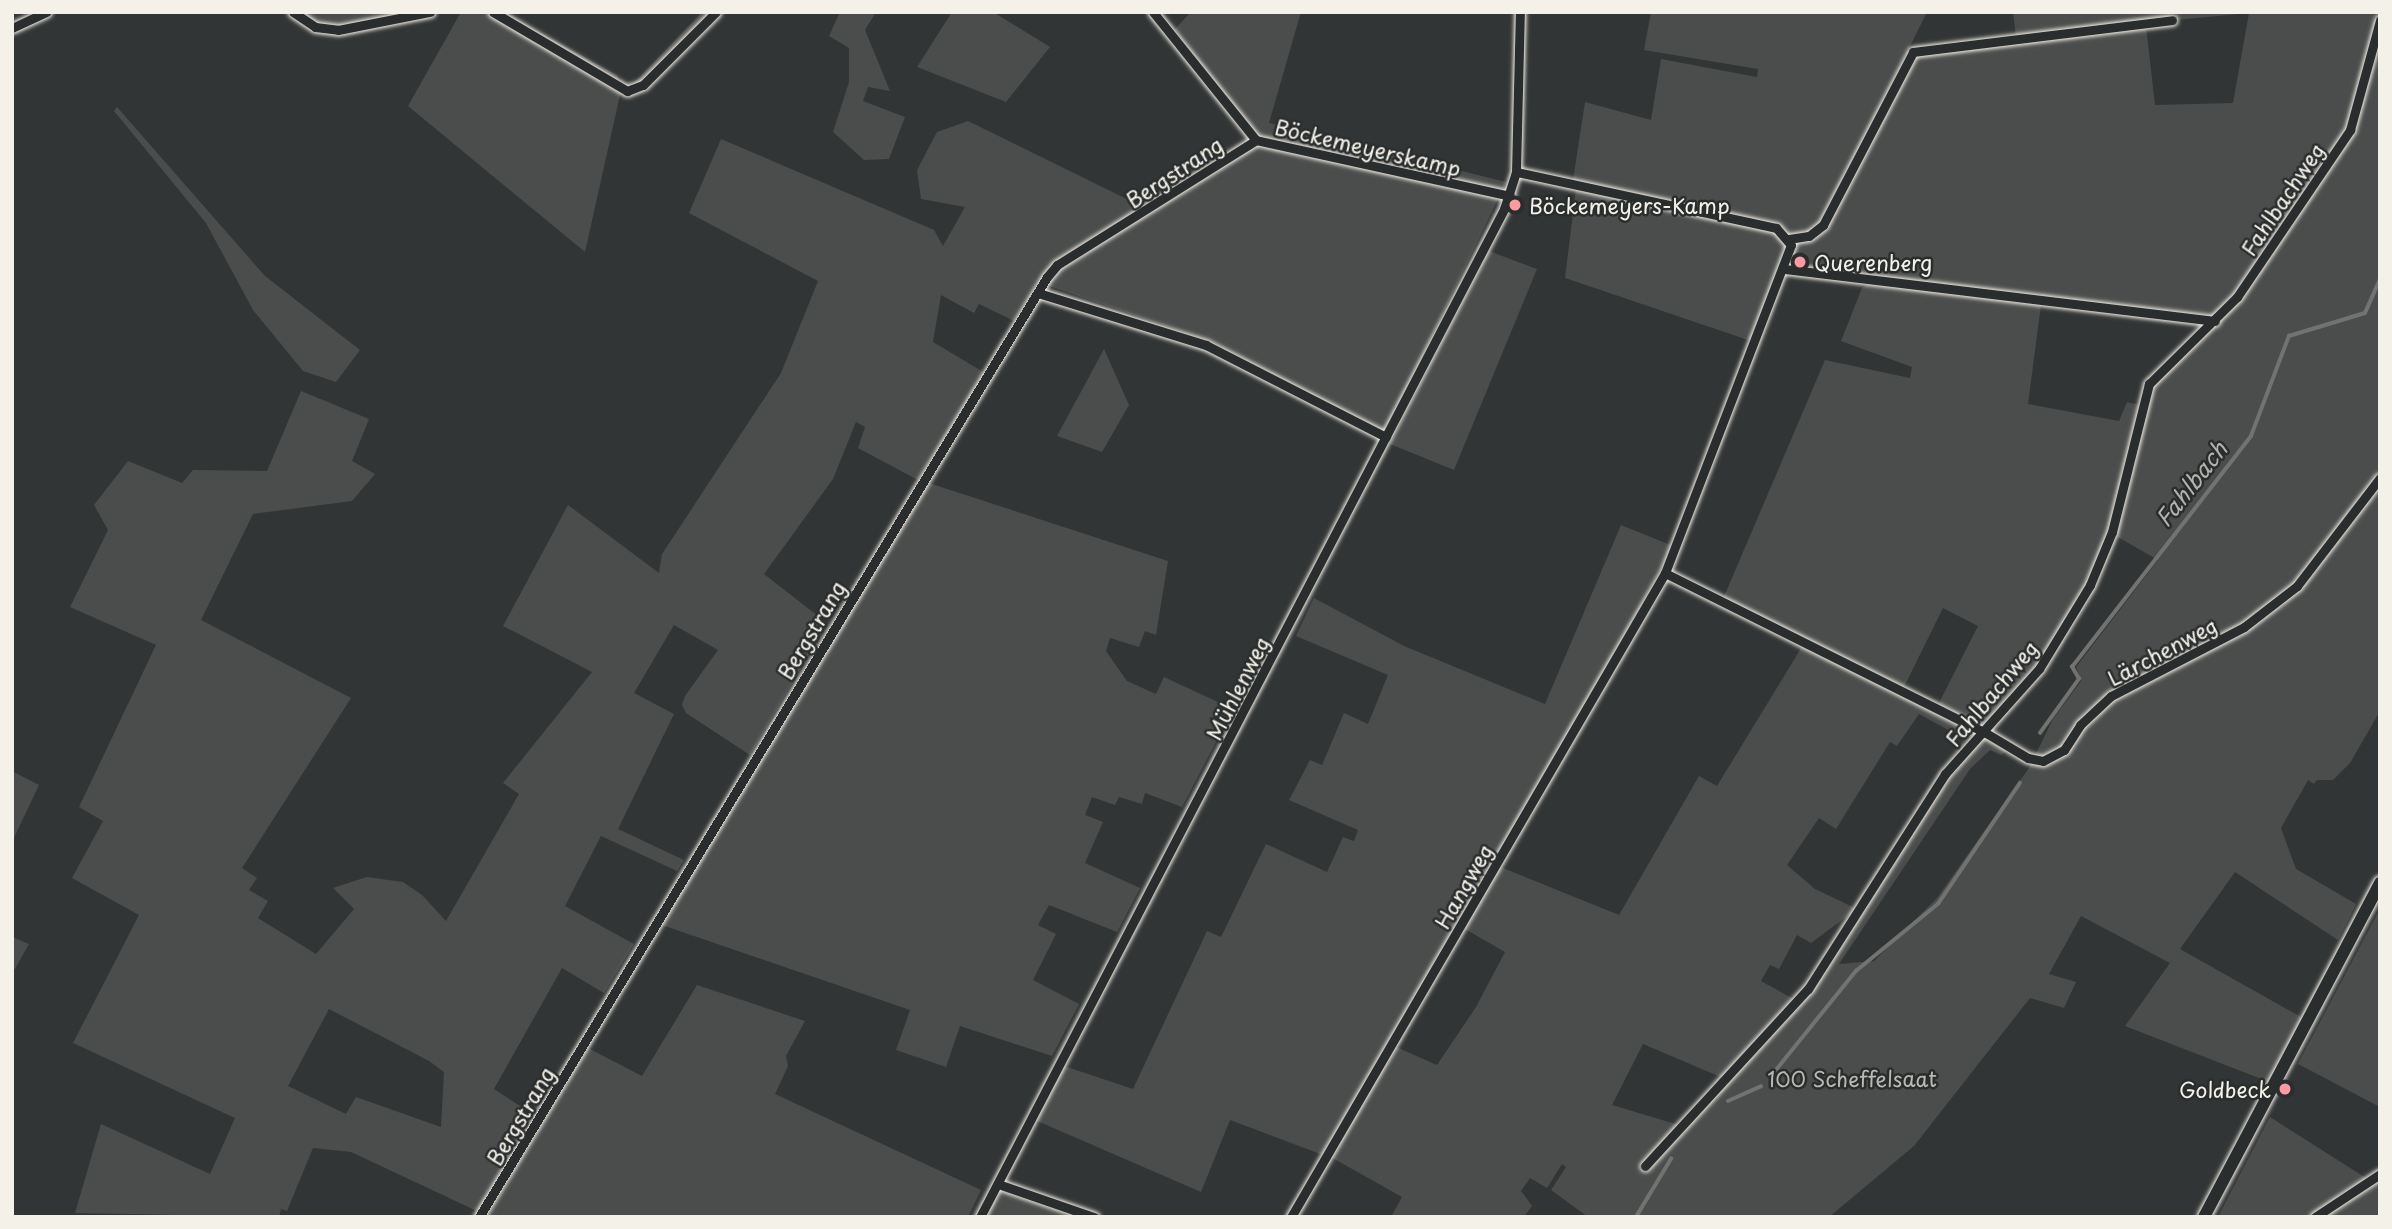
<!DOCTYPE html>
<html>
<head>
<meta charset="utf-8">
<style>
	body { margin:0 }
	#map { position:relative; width:2392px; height:1229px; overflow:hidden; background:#323535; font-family:"Playpen Sans",sans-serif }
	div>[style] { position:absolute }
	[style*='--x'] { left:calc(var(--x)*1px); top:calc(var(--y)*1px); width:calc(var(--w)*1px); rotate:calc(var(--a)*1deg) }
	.green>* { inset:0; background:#4b4d4c }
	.stream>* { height:3.5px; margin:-1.75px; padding:0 1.75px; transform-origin:1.75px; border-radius:1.75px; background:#727370 }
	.roads { filter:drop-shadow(0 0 2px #f4f1e8) drop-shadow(0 0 2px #f4f1e8) }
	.street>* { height:9px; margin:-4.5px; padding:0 4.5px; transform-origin:4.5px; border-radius:4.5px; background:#2a2d2e }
	.secondary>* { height:12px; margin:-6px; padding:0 6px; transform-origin:6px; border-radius:6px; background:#2a2d2e }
	.dots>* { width:19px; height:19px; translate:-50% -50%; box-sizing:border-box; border:4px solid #2a2d2e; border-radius:50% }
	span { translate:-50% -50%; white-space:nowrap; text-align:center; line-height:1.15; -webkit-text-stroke:5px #2a2d2e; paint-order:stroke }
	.street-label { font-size:21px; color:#f4f1e8 }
	.poi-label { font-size:21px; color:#f4f1e8 }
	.left { translate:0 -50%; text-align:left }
	.right { translate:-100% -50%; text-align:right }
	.park-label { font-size:21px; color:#b9b8b1 }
	.water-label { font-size:23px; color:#b3b2ac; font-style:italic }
	.frame { position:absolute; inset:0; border:14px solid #f4f1e8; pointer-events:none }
</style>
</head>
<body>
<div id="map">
	<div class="green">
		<div style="clip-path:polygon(285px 12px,443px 12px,332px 35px,312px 31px)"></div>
		<div style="clip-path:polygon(461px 12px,502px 12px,617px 75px,620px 84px,629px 88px,702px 12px,713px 12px,635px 88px,620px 95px,585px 252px,408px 106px)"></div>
		<div style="clip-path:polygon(840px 12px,876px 12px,865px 30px,890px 91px,868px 87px,863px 101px,905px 117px,889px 159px,864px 160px,833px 132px,849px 82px,849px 48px,829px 36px)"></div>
		<div style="clip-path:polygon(952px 12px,993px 12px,1050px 47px,1006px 102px,917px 67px)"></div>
		<div style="clip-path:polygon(evenodd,1191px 12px,1301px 12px,1269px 123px,1506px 182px,1385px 433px,1213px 342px,1038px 282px,1014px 321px,979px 304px,974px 313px,941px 295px,933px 342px,985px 373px,918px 480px,858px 448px,865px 427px,856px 422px,833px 479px,764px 574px,827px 623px,750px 755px,686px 713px,682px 705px,685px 696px,718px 650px,674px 625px,634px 693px,674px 714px,618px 829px,684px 860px,677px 871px,601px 836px,565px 906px,634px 944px,604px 993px,562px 968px,494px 1089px,523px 1108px,530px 1123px,479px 1212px,351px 1152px,313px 1148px,287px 1211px,281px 1209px,279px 1217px,75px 1213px,101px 1124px,210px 1174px,235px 1118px,73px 1043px,139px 915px,72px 878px,103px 821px,79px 807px,156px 645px,70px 607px,108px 530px,94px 505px,128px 461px,182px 483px,193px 470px,267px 471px,301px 391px,369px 419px,352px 461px,375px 474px,352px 501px,253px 514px,201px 620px,351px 698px,242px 868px,257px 878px,249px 890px,268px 901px,258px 918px,316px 954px,354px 909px,333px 888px,367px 877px,403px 882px,422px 895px,446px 921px,519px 794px,503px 783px,592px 672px,503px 626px,568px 505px,659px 573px,662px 554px,781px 373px,818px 281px,689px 213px,721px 139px,934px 230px,943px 246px,965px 207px,921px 199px,917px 170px,937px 132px,968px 121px,1149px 210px,1253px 137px,1175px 29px,1191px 12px,329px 1009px,429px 1061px,444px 1072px,441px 1127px,356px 1097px,346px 1114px,288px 1086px,329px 1009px)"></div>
		<div style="clip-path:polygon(1651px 12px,1927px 12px,1822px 223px,1817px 230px,1790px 237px,1777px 227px,1573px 180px,1585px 102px,1651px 120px,1661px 59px,1757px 77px,1758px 69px,1644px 50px)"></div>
		<div style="clip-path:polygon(2013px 12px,2169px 12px,2170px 18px,2016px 37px)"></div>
		<div style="clip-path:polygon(2175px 12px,2379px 12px,2346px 129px,2235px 295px,2215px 318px,1791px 267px,1794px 241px,1821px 231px,1915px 55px,2146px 26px,2155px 105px,2233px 103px,2249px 13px,2176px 20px)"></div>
		<div style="clip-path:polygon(2380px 34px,2380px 711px,2350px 763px,2333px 780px,2317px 780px,2314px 784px,2308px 780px,2281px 828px,2296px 869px,2356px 904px,2338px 940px,2235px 872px,2180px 949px,2301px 1017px,2380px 868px,2269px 1082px,2125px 1026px,2170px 963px,2081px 916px,2049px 974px,2076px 982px,2064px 1008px,2030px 998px,1914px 1146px,1829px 1217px,1588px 1217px,1551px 1190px,1566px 1167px,1562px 1164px,1547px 1188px,1530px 1178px,1521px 1191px,1532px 1206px,1524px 1217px,1391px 1217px,1402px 1197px,1329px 1156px,1394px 1046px,1437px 1065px,1476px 1007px,1505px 952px,1458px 925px,1323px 1155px,1230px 1120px,1201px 1192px,1035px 1120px,1064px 1066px,1133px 1089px,1207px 931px,1221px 937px,1266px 844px,1327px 872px,1343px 837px,1354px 841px,1358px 830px,1289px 800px,1310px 760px,1322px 765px,1344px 713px,1368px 724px,1388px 675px,1296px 636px,1314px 598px,1404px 646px,1545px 704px,1621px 525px,1673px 546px,1498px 866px,1619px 915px,1699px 776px,1717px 786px,1803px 645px,1723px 599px,1825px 360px,1910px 378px,1912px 367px,1841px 341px,1862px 288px,1869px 284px,2041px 305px,2028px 404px,2119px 421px,2127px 402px,2140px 405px,2109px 528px,2089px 583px,2037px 667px,1986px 731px,1937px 707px,1978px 626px,1943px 608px,1903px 689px,1983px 734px,1972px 743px,1919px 714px,1897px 746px,1890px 742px,1836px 829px,1819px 818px,1787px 865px,1815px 889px,1857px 909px,1811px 943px,1797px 935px,1779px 969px,1770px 965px,1761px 981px,1795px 1000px,1723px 1078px,1643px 1044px,1612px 1105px,1679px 1125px,1810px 990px,1959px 760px,1986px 735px,2008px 749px,2001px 755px,1990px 750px,1970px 769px,1839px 964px,1874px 961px,1937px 898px,2029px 768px,2053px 719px,2081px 681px,2076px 667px,2158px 560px,2116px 536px,2152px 387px,2217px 323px,2353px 130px)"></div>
		<div style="clip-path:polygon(117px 107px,265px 276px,360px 350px,336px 382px,303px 371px,253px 310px,206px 223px,114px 111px)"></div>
		<div style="clip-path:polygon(1576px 189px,1776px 230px,1786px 245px,1754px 342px,1565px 278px)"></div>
		<div style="clip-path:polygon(1489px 251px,1537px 269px,1454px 470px,1390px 444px)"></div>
		<div style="clip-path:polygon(1104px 349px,1129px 405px,1102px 452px,1057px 436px)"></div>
		<div style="clip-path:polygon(929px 483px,1168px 561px,1156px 635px,1145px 631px,1139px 647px,1110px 638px,1106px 651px,1127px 681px,1156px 694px,1164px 677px,1233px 709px,1182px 807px,1145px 793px,1142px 804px,1119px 797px,1115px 805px,1092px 797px,1085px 815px,1103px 822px,1085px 863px,1140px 888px,1117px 932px,1049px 905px,1038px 925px,1056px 934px,1033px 980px,1079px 1004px,1052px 1056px,960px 1026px,946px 1067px,896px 1050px,910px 1010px,659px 924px,838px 626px)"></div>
		<div style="clip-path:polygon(12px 771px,39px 785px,12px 842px)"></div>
		<div style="clip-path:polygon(2380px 909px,2380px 1107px,2298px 1064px)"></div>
		<div style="clip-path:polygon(12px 937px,29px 944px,12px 974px)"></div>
		<div style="clip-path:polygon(697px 985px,805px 1021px,786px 1056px,788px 1066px,775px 1094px,981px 1190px,968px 1217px,487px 1217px,588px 1048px,642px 1076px)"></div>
		<div style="clip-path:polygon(2270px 1117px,2366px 1178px,2308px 1217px,2218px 1217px)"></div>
		<div style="clip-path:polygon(2380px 1177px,2380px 1217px,2320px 1217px)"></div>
		<div style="clip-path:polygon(1000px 1191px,1074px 1217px,986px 1217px)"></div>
	</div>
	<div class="stream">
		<div style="--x:2040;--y:733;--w:67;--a:-54.2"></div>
		<div style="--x:2079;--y:679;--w:14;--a:-120"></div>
		<div style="--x:2072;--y:667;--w:292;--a:-52.2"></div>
		<div style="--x:2251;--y:436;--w:107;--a:-69.2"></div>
		<div style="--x:2289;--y:336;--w:79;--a:-16.8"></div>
		<div style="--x:2365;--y:313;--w:37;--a:-66"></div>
		<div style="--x:1772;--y:1075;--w:134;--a:-51.1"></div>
		<div style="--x:1856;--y:971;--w:106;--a:-39.3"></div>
		<div style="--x:1938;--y:904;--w:146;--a:-55.9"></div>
		<div style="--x:1728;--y:1101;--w:36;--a:-24"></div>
		<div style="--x:1636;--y:1217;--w:68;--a:-58.9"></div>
	</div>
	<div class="roads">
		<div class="street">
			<div style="--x:293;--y:12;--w:27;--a:34"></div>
			<div style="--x:315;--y:27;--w:23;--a:7"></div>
			<div style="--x:338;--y:30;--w:94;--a:-11.1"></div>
			<div style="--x:493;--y:12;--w:156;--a:30.5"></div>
			<div style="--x:627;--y:91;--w:17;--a:-21"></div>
			<div style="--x:643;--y:85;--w:103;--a:-45"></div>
			<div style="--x:1153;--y:12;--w:164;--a:51.2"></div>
			<div style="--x:1256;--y:140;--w:260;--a:12.4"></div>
			<div style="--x:12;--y:28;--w:38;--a:-25"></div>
			<div style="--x:1789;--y:239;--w:20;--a:-9"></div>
			<div style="--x:1809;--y:236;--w:18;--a:-38"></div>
			<div style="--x:1823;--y:225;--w:195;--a:-62.5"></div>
			<div style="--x:1913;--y:52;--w:261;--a:-7"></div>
			<div style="--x:1785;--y:269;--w:433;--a:6.9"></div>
			<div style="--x:1038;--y:293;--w:176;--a:17.2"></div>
			<div style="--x:1206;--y:345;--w:202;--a:27.1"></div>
			<div style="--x:1665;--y:573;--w:359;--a:26.5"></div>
			<div style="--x:1986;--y:733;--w:49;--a:30.8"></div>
			<div style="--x:2028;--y:758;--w:15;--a:11"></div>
			<div style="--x:2043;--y:761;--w:24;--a:-28"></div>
			<div style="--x:2064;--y:750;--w:30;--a:-57"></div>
			<div style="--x:2080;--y:725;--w:42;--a:-43.1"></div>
			<div style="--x:2111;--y:696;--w:150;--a:-27.4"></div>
			<div style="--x:2244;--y:627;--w:67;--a:-37.7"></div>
			<div style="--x:2297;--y:586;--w:136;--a:-52.5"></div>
			<div style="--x:1645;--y:1166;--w:241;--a:-47.4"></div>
			<div style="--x:1808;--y:989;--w:255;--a:-57.5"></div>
			<div style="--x:1945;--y:774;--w:141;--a:-48.2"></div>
			<div style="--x:2039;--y:669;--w:98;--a:-58.7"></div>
			<div style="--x:2090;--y:585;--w:57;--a:-67.5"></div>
			<div style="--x:2112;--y:532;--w:153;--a:-76"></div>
			<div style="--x:2149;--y:384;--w:124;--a:-44.7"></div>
			<div style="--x:2237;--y:297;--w:202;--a:-55.9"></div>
			<div style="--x:2350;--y:130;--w:114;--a:-74.7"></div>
			<div style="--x:998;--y:1184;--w:102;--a:19"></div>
			<div style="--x:479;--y:1217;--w:1098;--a:-58.86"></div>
			<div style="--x:1047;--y:277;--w:16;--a:-50"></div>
			<div style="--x:1057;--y:265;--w:235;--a:-32.1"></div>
			<div style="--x:980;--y:1217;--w:1136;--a:-62.53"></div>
			<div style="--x:1504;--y:209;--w:39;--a:-72"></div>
			<div style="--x:1516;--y:172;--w:160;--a:-88.6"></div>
			<div style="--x:1291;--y:1217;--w:745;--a:-59.85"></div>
			<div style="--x:1665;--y:573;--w:351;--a:-69"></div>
			<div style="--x:1791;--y:245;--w:23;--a:-131"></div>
			<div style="--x:1776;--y:228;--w:266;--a:-167.8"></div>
			<div style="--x:2315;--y:1217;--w:78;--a:-33.5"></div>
		</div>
		<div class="secondary">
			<div style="--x:2204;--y:1217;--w:378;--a:-62.2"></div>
		</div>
	</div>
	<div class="dots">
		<div style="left:1515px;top:205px;background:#ff9aa2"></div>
		<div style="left:1800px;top:262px;background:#ff9aa2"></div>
		<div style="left:2285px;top:1089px;background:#ff9aa2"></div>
	</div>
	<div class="street-label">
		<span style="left:1368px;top:147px;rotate:13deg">Böckemeyerskamp</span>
		<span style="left:1174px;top:172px;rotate:-33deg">Bergstrang</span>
		<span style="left:2282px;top:199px;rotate:-56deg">Fahlbachweg</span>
		<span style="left:811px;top:630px;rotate:-59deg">Bergstrang</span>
		<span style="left:2162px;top:651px;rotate:-28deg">Lärchenweg</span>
		<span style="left:1237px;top:688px;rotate:-63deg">Mühlenweg</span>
		<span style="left:1991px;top:693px;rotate:-50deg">Fahlbachweg</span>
		<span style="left:1463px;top:886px;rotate:-60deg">Hangweg</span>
		<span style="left:520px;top:1116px;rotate:-59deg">Bergstrang</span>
	</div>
	<div class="poi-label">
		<span class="left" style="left:1529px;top:205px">Böckemeyers-Kamp</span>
		<span class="left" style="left:1814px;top:262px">Querenberg</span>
		<span class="right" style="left:2271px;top:1089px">Goldbeck</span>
	</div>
	<div class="park-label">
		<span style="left:1852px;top:1078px">100 Scheffelsaat</span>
	</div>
	<div class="water-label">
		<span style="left:2191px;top:484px;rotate:-52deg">Fahlbach</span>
	</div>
	<div class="frame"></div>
</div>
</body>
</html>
